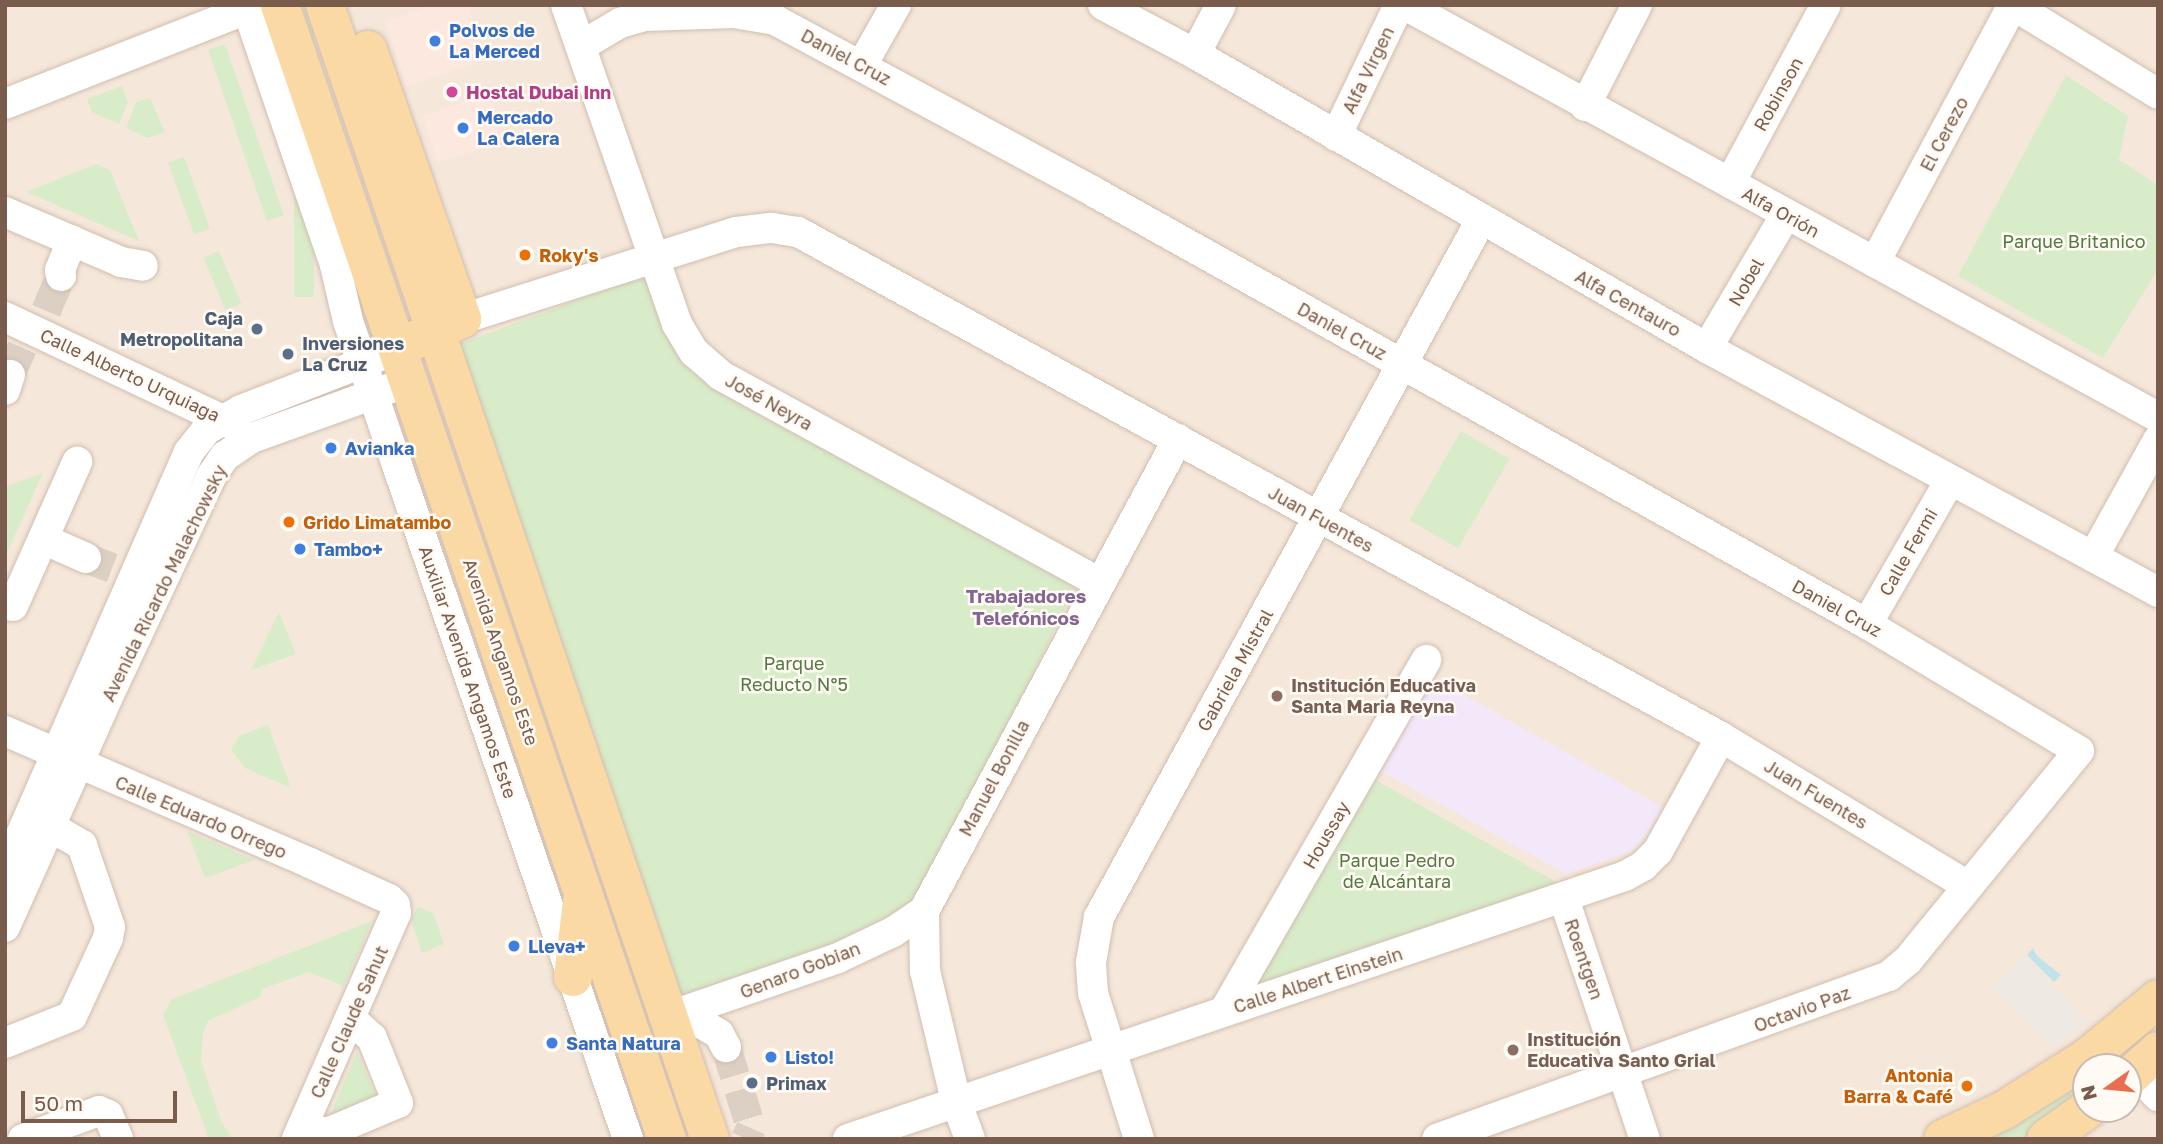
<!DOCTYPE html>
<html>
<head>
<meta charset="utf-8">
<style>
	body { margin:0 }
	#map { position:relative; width:2163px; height:1144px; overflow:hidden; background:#fdf6ec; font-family:"Golos Text",sans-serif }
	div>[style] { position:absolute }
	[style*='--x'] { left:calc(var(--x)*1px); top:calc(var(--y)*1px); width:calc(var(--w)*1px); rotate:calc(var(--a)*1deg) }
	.residential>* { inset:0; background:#f5e8da }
	.commercial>* { inset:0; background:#fde8e0; transform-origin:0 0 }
	.industrial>* { inset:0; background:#efe9e4 }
	.education>* { inset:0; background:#f3e8fa }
	.green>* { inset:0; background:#d8ecc9; transform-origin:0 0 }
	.water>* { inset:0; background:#bfe3e8 }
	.minor-tunnel>* { height:30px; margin-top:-15px; transform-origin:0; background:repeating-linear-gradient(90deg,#dcd0c4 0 30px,transparent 0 45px) }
	.roads { filter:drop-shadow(0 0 2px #d1beb0) drop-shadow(0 0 2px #d1beb0) }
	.minor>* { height:30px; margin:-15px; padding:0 15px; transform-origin:15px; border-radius:15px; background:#fff }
	.major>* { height:38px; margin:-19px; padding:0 19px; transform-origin:19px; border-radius:19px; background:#fbd9a5 }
	.dots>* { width:19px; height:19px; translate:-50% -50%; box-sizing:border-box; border:4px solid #fffaf3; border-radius:50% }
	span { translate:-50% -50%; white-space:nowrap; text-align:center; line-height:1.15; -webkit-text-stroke:5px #fffaf3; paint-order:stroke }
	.shop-label { font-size:18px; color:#366cbe; font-weight:700 }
	.left { translate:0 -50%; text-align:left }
	.street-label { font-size:18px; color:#7a5c4d }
	.hotel-label { font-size:18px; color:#b23c85; font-weight:700 }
	.park-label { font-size:18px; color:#537a41 }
	.food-label { font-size:18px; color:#c56008; font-weight:700 }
	.right { translate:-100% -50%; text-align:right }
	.service-label { font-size:18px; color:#4e5e75; font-weight:700 }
	.education-label { font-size:18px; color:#785e54; font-weight:700 }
	.neighbourhood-label { font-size:19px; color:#846695; font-weight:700 }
	.frame { position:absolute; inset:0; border:7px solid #7a5c4d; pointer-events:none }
	.north { position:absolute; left:2072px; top:1053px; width:70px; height:70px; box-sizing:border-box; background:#fffaf3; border:2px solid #cabbb1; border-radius:50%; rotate:255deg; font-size:19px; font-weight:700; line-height:28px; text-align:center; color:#7a5c4d }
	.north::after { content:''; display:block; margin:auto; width:24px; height:32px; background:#e76f51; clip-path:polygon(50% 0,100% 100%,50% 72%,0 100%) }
	.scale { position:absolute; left:21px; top:1091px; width:156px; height:32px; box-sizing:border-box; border:4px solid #7a5c4d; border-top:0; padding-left:9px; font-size:21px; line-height:24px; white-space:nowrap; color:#7a5c4d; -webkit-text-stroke:5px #fffaf3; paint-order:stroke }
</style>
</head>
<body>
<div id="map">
	<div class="residential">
		<div style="clip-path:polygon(evenodd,5px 5px,2158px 5px,2158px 1139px,5px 1139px,5px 5px,2086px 1067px,2128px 1067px,2128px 1109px,2086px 1109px,2086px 1067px)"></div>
	</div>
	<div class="commercial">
		<div style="clip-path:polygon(431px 5px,468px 5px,484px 60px,407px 86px,385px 22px)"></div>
		<div style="left:490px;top:94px;width:49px;height:71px;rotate:72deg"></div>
	</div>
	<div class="industrial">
		<div style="clip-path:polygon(2024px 954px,2088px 1024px,2050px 1048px,1993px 988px)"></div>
	</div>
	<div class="education">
		<div style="clip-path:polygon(1425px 673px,1664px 808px,1634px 850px,1566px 874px,1372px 766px)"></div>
	</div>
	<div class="green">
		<div style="left:294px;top:5px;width:20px;height:292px"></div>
		<div style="left:225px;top:44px;width:181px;height:18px;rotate:71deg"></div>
		<div style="clip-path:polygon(2066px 75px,2128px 116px,2119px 160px,2158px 185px,2158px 269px,2103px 358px,1958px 276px)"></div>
		<div style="clip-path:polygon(122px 86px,128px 102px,119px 124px,92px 112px,87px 99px)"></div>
		<div style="clip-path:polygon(150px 98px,165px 132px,148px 138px,126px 128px,136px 102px)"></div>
		<div style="left:184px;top:157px;width:76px;height:17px;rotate:70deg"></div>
		<div style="clip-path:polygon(96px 164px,110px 170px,139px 241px,26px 192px)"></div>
		<div style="left:219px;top:251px;width:57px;height:17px;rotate:67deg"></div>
		<div style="clip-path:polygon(647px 274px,697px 373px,745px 408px,1078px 582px,924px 894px,886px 924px,679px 1008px,460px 344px)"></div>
		<div style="left:1461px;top:431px;width:56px;height:103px;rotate:30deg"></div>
		<div style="clip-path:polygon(43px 473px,5px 557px,5px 487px)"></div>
		<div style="clip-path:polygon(279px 612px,296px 654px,251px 670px)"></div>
		<div style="clip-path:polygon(268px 725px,291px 788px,245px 768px,231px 750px,239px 736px)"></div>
		<div style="clip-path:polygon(1372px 778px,1563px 886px,1245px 995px)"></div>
		<div style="clip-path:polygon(187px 831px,254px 860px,205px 878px)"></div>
		<div style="clip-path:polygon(418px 907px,433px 913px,444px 944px,422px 953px,411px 920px)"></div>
		<div style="clip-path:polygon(372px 921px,344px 986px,309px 972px,262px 989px,260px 997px,208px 1021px,203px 1034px,201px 1061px,221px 1121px,232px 1139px,209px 1139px,163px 1015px,172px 999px)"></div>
		<div style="clip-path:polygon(357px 1052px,378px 1102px,327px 1123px)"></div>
		<div style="clip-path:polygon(2086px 1071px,2086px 1097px,2027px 1139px,1967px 1139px)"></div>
	</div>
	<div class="water">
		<div style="clip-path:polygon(2033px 948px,2037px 956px,2061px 975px,2054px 982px,2027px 955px)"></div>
	</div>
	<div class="minor-tunnel">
		<div style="--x:46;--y:311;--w:38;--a:-67"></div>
		<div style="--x:10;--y:375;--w:30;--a:-66"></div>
		<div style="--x:86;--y:558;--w:28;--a:21"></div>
		<div style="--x:726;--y:1047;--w:85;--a:72.8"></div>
		<div style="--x:751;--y:1128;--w:12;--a:114"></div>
	</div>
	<div class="roads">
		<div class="minor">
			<div style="--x:246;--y:5;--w:275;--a:71.1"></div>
			<div style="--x:335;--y:265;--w:57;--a:76.9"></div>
			<div style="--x:348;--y:321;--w:152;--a:71.2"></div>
			<div style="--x:397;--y:465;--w:712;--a:71.08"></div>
			<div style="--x:566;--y:5;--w:338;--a:70.8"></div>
			<div style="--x:677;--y:324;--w:33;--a:59"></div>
			<div style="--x:694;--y:352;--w:35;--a:41"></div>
			<div style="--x:720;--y:375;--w:431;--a:28.7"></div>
			<div style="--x:1103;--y:5;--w:104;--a:28"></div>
			<div style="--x:1195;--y:54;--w:590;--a:29.87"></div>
			<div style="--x:1707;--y:348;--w:513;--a:28.41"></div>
			<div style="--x:1405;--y:5;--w:858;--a:28.69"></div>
			<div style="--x:2013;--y:5;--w:170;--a:31.5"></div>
			<div style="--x:581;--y:46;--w:45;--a:-30.5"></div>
			<div style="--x:620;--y:23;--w:26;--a:-16"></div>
			<div style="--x:645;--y:16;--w:89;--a:-1.9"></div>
			<div style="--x:734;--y:13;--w:42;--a:9.7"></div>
			<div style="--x:775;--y:20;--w:362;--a:28.3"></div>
			<div style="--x:1094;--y:192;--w:886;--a:29.2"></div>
			<div style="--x:1867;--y:624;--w:247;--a:30.9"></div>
			<div style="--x:2079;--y:751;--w:270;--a:129.3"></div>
			<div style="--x:1908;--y:960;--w:25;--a:140"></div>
			<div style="--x:1889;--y:976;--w:480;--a:160.2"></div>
			<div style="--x:1195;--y:54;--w:55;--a:-62"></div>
			<div style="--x:862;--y:65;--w:69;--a:-60.5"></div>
			<div style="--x:5;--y:104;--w:260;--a:-21.4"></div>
			<div style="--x:1585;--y:106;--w:114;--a:-62.8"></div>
			<div style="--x:1336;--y:136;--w:145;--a:-64.3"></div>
			<div style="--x:1730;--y:183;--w:202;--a:-61.7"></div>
			<div style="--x:5;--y:212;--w:126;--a:23.3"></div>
			<div style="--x:121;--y:262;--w:22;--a:10"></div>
			<div style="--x:1875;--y:262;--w:292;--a:-61.8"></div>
			<div style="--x:61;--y:276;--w:6;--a:-99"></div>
			<div style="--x:60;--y:270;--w:32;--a:-68"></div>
			<div style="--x:5;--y:317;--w:255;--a:25.3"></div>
			<div style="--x:462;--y:319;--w:288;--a:-17.6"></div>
			<div style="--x:737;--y:232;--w:35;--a:-7"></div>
			<div style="--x:772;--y:228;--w:26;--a:9"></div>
			<div style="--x:798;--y:232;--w:1052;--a:28.68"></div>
			<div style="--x:1721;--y:737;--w:288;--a:31.1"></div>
			<div style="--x:1707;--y:348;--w:153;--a:-59.4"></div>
			<div style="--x:5;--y:390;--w:16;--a:-72"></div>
			<div style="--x:43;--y:539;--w:47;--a:23.8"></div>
			<div style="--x:2093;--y:557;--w:134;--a:-60.9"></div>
			<div style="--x:13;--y:606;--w:158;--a:-66"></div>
			<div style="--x:1867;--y:624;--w:166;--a:-60"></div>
			<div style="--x:5;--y:731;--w:332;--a:23.4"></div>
			<div style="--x:310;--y:863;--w:87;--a:24.5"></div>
			<div style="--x:389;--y:899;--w:8;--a:45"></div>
			<div style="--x:395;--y:905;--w:8;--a:83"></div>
			<div style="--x:396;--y:913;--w:247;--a:113.7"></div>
			<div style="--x:5;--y:871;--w:458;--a:-66.3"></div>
			<div style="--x:189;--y:452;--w:28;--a:-52"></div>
			<div style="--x:206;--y:430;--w:40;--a:-29.7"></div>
			<div style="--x:241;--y:410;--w:149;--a:-21.2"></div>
			<div style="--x:1564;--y:899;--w:253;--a:71.4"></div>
			<div style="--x:5;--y:927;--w:250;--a:-65.9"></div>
			<div style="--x:107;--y:699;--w:247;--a:-64.9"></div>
			<div style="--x:212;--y:475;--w:23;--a:-56"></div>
			<div style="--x:225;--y:456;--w:32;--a:-34"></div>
			<div style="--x:252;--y:438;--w:148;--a:-19.8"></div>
			<div style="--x:1225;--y:1010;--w:404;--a:-60.1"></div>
			<div style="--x:682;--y:1012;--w:43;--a:30.7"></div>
			<div style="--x:719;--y:1034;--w:15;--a:62"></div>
			<div style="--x:670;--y:1016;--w:178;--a:-19"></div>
			<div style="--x:838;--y:958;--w:61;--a:-25.3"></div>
			<div style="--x:893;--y:932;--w:37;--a:-34"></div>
			<div style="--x:5;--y:1043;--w:72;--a:-21.9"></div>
			<div style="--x:72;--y:1016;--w:86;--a:-65.2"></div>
			<div style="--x:108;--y:938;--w:11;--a:-80"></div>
			<div style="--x:110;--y:927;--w:87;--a:-108.9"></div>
			<div style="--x:82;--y:845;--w:38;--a:-150"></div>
			<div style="--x:2135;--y:1073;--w:33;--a:45"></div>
			<div style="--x:302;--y:1128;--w:25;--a:11"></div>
			<div style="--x:327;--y:1133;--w:77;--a:-22.9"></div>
			<div style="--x:398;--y:1103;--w:70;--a:-111.8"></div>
			<div style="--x:372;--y:1038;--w:28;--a:-138"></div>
			<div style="--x:23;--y:1139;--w:81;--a:-20.2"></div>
			<div style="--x:99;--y:1111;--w:10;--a:24"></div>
			<div style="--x:108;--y:1115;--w:26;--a:67"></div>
			<div style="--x:848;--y:1139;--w:820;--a:-18.7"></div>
			<div style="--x:1625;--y:876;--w:21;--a:-29"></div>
			<div style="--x:1643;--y:866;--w:21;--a:-45"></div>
			<div style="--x:1658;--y:851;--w:130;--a:-61.1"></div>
			<div style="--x:970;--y:1139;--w:40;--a:-110.2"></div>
			<div style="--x:956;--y:1101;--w:134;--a:-103.4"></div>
			<div style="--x:925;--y:971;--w:60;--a:-91"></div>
			<div style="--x:924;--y:911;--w:536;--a:-61.71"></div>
			<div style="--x:1139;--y:1139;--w:153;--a:-107.5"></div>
			<div style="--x:1093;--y:993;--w:31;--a:-94"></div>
			<div style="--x:1091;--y:962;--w:46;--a:-79.9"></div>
			<div style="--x:1099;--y:917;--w:795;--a:-61.27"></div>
		</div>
		<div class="major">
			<div style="--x:280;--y:5;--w:1198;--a:71.16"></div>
			<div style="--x:325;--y:5;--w:1198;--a:71.25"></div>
			<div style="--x:368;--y:50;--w:285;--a:70.7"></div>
			<div style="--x:462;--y:319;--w:51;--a:155.9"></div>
			<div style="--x:573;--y:977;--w:76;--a:-83.2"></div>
			<div style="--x:2128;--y:1078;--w:40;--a:-42"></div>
			<div style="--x:1943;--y:1139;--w:68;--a:-25.4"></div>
			<div style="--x:2004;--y:1110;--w:99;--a:-32.2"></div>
			<div style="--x:2088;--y:1057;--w:91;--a:-39.6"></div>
			<div style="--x:2046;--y:1139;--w:52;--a:-35.5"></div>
		</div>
	</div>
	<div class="dots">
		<div style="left:435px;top:41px;background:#3f7fe0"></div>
		<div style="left:452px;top:92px;background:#d1479c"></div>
		<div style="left:463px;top:128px;background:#3f7fe0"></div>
		<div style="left:525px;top:255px;background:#e8710a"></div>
		<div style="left:257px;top:329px;background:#5c6f8a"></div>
		<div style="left:288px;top:354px;background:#5c6f8a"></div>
		<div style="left:331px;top:448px;background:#3f7fe0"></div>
		<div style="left:289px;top:522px;background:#e8710a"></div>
		<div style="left:300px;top:549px;background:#3f7fe0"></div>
		<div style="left:1277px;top:696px;background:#8d6e63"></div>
		<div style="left:514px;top:946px;background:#3f7fe0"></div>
		<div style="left:552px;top:1043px;background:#3f7fe0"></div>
		<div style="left:1513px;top:1050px;background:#8d6e63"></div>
		<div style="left:771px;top:1057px;background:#3f7fe0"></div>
		<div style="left:752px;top:1083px;background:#5c6f8a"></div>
		<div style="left:1967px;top:1086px;background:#e8710a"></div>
	</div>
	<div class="shop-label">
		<span class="left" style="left:449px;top:41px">Polvos de<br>La Merced</span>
		<span class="left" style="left:477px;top:128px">Mercado<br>La Calera</span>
		<span class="left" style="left:345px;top:448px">Avianka</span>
		<span class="left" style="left:314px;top:549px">Tambo+</span>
		<span class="left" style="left:528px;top:946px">Lleva+</span>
		<span class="left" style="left:566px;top:1043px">Santa Natura</span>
		<span class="left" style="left:785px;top:1057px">Listo!</span>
	</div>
	<div class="street-label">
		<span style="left:846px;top:57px;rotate:28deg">Daniel Cruz</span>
		<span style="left:1368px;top:70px;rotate:-64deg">Alfa Virgen</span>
		<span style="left:1778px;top:94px;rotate:-61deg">Robinson</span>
		<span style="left:1944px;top:134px;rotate:-62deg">El Cerezo</span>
		<span style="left:1781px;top:212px;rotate:29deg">Alfa Orión</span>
		<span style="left:1746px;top:282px;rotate:-60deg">Nobel</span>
		<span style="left:1628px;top:303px;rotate:29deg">Alfa Centauro</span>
		<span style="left:1342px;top:331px;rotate:29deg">Daniel Cruz</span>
		<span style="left:130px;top:375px;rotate:25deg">Calle Alberto Urquiaga</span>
		<span style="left:769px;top:402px;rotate:29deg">José Neyra</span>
		<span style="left:1321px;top:519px;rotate:29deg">Juan Fuentes</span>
		<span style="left:1908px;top:552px;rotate:-60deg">Calle Fermi</span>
		<span style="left:164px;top:583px;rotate:-64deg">Avenida Ricardo Malachowsky</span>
		<span style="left:1837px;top:608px;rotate:29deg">Daniel Cruz</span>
		<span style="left:501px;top:652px;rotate:71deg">Avenida Angamos Este</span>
		<span style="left:1235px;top:670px;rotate:-61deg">Gabriela Mistral</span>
		<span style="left:468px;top:672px;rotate:71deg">Auxiliar Avenida Angamos Este</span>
		<span style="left:994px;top:778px;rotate:-62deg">Manuel Bonilla</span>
		<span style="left:1816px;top:794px;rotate:31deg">Juan Fuentes</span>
		<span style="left:201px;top:817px;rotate:23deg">Calle Eduardo Orrego</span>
		<span style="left:1326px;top:835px;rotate:-60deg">Houssay</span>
		<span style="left:1584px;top:959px;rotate:71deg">Roentgen</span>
		<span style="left:800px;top:970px;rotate:-21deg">Genaro Gobian</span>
		<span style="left:1318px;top:980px;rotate:-18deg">Calle Albert Einstein</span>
		<span style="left:1802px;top:1009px;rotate:-20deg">Octavio Paz</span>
		<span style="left:349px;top:1022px;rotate:-66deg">Calle Claude Sahut</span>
	</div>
	<div class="hotel-label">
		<span class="left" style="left:466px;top:92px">Hostal Dubai Inn</span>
	</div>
	<div class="park-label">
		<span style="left:2074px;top:241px">Parque Britanico</span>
		<span style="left:794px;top:674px">Parque<br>Reducto N°5</span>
		<span style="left:1397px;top:871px">Parque Pedro<br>de Alcántara</span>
	</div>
	<div class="food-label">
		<span class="left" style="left:539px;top:255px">Roky's</span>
		<span class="left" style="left:303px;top:522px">Grido Limatambo</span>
		<span class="right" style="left:1953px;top:1086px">Antonia<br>Barra &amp; Café</span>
	</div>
	<div class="service-label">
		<span class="right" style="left:243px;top:329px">Caja<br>Metropolitana</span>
		<span class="left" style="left:302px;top:354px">Inversiones<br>La Cruz</span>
		<span class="left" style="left:766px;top:1083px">Primax</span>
	</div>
	<div class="education-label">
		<span class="left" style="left:1291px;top:696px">Institución Educativa<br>Santa Maria Reyna</span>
		<span class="left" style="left:1527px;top:1050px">Institución<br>Educativa Santo Grial</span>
	</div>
	<div class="neighbourhood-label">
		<span style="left:1026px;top:607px">Trabajadores<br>Telefónicos</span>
	</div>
	<div class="frame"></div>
	<div class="north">N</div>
	<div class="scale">50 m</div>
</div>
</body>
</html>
